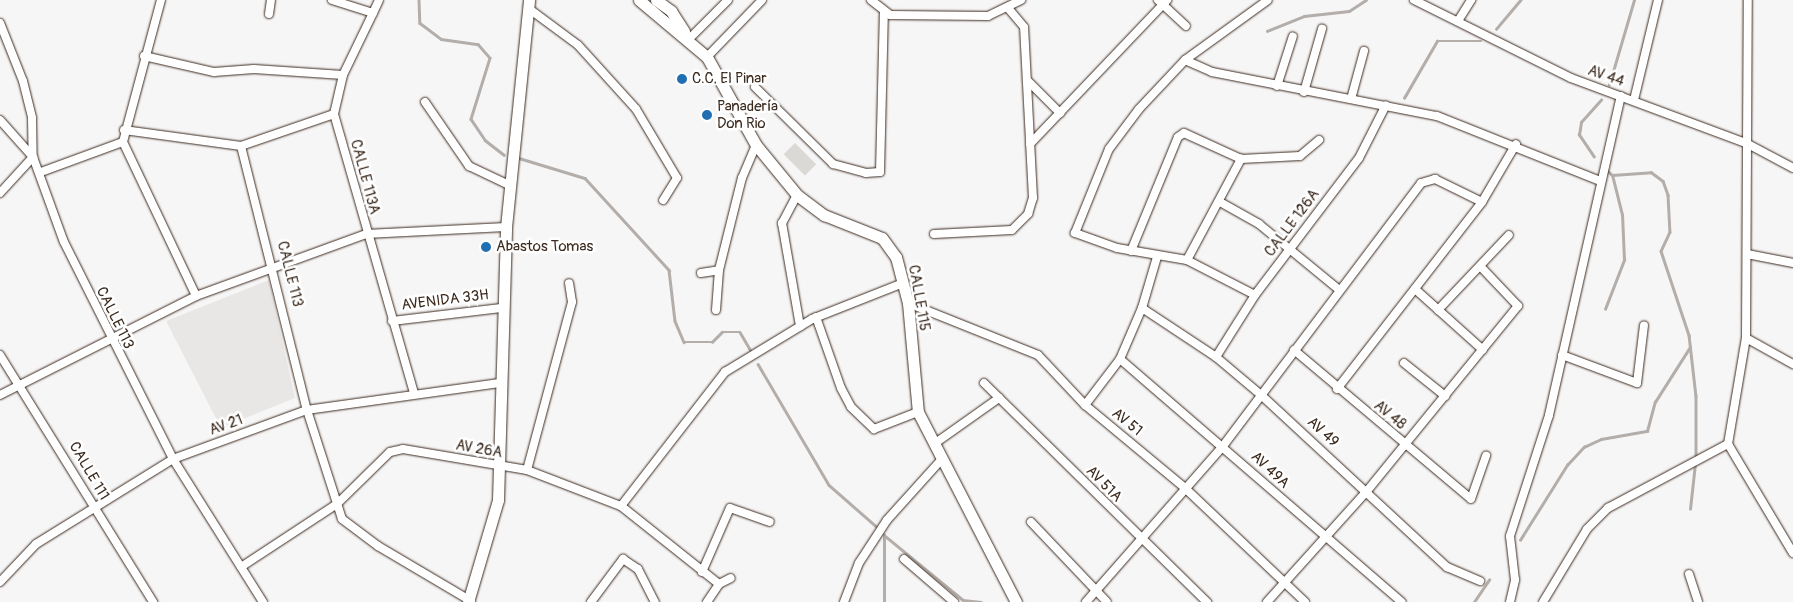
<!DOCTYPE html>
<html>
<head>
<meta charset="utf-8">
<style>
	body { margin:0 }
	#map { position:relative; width:1793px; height:602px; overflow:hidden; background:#f7f6f6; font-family:Pangolin,sans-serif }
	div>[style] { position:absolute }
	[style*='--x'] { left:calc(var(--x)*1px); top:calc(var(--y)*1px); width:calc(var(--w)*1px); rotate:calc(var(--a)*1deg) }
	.built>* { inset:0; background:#e9e7e6 }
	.green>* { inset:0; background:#dbd9d6; transform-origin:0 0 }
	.stream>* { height:2.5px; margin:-1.25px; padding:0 1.25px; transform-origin:1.25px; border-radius:1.25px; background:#b4aeaa }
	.roads { filter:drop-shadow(0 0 1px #3b2a1e) drop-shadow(0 0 1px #3b2a1e) }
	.street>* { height:8px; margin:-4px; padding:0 4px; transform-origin:4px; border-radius:4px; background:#fff }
	.secondary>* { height:11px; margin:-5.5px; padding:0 5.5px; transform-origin:5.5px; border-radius:5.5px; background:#fff }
	.dots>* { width:14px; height:14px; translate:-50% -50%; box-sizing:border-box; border:2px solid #fff; border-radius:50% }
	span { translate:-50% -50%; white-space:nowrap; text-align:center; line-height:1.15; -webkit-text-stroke:5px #fff; paint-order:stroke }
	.street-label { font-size:15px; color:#3b2a1e }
	.poi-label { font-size:15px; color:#3b2a1e }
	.left { translate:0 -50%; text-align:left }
</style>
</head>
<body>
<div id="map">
	<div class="built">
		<div style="clip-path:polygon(269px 280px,295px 398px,221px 428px,166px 321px)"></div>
	</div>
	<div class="green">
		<div style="left:795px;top:143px;width:30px;height:16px;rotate:45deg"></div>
	</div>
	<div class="stream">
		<div style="--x:419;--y:0;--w:23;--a:88"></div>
		<div style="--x:420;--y:23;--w:26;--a:37"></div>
		<div style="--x:441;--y:39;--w:37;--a:8"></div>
		<div style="--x:478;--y:44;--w:18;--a:49"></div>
		<div style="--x:490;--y:58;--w:64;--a:107.3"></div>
		<div style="--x:471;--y:119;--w:25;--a:56"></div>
		<div style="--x:485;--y:140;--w:24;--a:38"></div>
		<div style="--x:1496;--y:29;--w:38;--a:-50"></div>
		<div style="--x:1267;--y:31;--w:40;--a:-22"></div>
		<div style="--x:1304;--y:16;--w:45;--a:-6.3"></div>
		<div style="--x:1349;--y:11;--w:20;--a:-33"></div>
		<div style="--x:1609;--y:85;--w:89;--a:-73.6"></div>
		<div style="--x:1404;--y:98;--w:66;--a:-59.9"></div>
		<div style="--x:1437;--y:41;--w:44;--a:0"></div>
		<div style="--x:1594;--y:157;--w:27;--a:-124"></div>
		<div style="--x:1579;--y:135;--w:13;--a:-81"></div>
		<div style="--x:1581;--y:122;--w:30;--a:-48"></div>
		<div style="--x:519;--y:158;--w:69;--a:16.9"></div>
		<div style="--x:585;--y:178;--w:125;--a:47.6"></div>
		<div style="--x:669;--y:270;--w:51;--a:83.3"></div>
		<div style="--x:675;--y:321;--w:23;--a:67"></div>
		<div style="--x:684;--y:342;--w:28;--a:0"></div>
		<div style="--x:712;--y:342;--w:14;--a:-45"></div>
		<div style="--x:722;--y:332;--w:18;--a:0"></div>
		<div style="--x:740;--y:332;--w:22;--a:60"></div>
		<div style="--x:1607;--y:170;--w:7;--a:45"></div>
		<div style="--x:1612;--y:175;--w:39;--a:-4"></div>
		<div style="--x:1651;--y:172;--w:15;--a:37"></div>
		<div style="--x:1663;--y:181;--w:15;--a:70"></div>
		<div style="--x:1668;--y:195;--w:37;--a:87"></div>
		<div style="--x:1670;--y:232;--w:21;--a:115"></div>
		<div style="--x:1661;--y:251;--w:89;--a:71.6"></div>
		<div style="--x:1689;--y:335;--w:61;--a:83.5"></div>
		<div style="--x:1696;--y:396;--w:59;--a:90"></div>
		<div style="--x:1605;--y:309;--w:53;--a:-68.8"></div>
		<div style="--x:1624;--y:260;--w:45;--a:-92.5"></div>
		<div style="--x:1622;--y:215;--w:41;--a:-104"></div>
		<div style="--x:758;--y:364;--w:140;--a:59.6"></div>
		<div style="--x:829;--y:485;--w:64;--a:41.2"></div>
		<div style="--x:1690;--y:509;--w:45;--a:-83.7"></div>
		<div style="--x:1520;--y:540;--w:89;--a:-57.9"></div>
		<div style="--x:1567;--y:465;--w:25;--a:-47"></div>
		<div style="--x:1584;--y:447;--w:19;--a:-25"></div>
		<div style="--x:1601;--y:439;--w:47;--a:-9.9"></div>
		<div style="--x:1647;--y:431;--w:30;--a:-75"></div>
		<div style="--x:1655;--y:402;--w:65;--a:-57.5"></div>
		<div style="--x:884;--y:602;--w:67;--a:-90"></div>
		<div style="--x:884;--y:535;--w:102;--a:39.4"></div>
		<div style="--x:963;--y:600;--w:18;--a:6"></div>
		<div style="--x:1474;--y:602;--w:27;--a:-56"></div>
	</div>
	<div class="roads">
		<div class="street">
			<div style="--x:161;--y:0;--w:147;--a:105"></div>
			<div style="--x:123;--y:142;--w:170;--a:64.6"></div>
			<div style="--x:332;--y:0;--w:43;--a:17.6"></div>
			<div style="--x:373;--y:13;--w:69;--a:115.8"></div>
			<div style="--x:343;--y:75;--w:40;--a:103"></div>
			<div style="--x:334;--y:114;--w:290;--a:74"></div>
			<div style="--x:871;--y:0;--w:24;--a:38"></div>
			<div style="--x:890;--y:15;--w:98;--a:0.6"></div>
			<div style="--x:988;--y:16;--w:37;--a:-26"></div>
			<div style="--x:1158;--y:0;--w:38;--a:43"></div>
			<div style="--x:1414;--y:0;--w:175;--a:26.4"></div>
			<div style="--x:1571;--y:78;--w:187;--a:20.4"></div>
			<div style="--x:1746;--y:143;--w:53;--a:28"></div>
			<div style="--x:528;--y:8;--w:62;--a:36.5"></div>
			<div style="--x:578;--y:45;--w:86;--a:47.8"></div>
			<div style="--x:636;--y:109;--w:80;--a:59.3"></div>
			<div style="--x:677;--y:178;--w:26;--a:122"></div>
			<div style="--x:373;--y:13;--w:14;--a:-65"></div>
			<div style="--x:269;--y:14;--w:14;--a:-82"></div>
			<div style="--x:1458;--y:21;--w:25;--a:-58"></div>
			<div style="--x:0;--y:23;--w:62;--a:68.4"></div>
			<div style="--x:23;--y:81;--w:38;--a:76"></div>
			<div style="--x:32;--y:118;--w:39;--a:89"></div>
			<div style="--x:33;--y:157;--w:90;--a:70"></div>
			<div style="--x:64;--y:242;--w:243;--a:63.3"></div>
			<div style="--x:173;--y:459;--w:169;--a:57.8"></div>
			<div style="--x:689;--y:39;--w:55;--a:-45"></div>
			<div style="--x:144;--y:56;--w:72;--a:12.9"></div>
			<div style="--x:214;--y:72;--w:40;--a:-4.3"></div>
			<div style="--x:254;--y:69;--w:89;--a:3.9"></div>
			<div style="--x:707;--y:57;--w:79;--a:-46"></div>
			<div style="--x:1185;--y:60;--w:30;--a:24"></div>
			<div style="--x:1212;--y:72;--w:229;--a:11.1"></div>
			<div style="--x:1437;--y:116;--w:175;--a:21.7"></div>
			<div style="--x:1027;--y:80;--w:47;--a:45"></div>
			<div style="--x:1277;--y:86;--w:52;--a:-72.3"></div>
			<div style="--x:755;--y:87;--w:110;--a:44.6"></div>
			<div style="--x:833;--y:164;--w:34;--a:15"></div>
			<div style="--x:866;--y:173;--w:14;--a:-4"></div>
			<div style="--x:880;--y:172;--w:159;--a:-88.6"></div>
			<div style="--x:1304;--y:92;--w:66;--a:-74.1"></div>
			<div style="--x:1351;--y:99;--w:50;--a:-74.8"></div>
			<div style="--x:1634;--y:100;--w:103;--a:-76.5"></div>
			<div style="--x:425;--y:102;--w:78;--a:55.5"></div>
			<div style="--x:469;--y:166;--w:44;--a:25.4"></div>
			<div style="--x:0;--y:120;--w:50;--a:48.3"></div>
			<div style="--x:33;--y:157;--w:49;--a:132.5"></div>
			<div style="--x:124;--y:130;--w:118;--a:7.8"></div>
			<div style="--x:241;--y:146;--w:98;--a:-19"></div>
			<div style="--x:1030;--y:144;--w:199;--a:-46.4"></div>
			<div style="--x:241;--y:146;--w:272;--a:76"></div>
			<div style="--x:307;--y:410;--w:114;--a:72.2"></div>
			<div style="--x:342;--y:519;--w:45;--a:36.9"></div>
			<div style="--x:378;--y:546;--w:108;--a:30.6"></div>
			<div style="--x:41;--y:172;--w:87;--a:-20.1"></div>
			<div style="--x:797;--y:195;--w:32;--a:118"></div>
			<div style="--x:782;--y:223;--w:105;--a:80.1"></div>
			<div style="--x:1220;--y:202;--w:45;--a:29.4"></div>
			<div style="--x:1259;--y:224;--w:102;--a:39.4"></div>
			<div style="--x:934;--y:234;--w:78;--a:-2.9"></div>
			<div style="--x:1012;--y:230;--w:23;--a:-45"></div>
			<div style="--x:1028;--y:214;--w:17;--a:-73"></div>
			<div style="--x:1033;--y:198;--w:171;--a:-93"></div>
			<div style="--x:1024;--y:27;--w:25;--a:-130"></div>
			<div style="--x:1131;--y:251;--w:123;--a:-67.6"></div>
			<div style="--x:1178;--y:137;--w:7;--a:-34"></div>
			<div style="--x:1184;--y:133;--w:63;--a:24.5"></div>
			<div style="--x:1241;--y:159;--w:59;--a:-2.9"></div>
			<div style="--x:1300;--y:156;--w:25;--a:-40"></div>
			<div style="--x:1747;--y:254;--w:47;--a:11.1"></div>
			<div style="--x:1187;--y:260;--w:115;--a:-61.9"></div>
			<div style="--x:701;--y:273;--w:18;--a:-9"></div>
			<div style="--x:1415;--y:289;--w:91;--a:41.9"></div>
			<div style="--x:1255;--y:295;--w:76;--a:-152.8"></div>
			<div style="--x:1187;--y:260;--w:71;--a:-170.3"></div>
			<div style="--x:1117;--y:248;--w:45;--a:-160.3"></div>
			<div style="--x:1075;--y:233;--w:91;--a:-68"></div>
			<div style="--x:1109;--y:149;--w:50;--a:-53.1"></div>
			<div style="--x:1139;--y:109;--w:67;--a:-46.8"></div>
			<div style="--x:1185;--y:60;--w:102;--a:-35.9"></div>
			<div style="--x:908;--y:303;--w:140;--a:21.8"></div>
			<div style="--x:1038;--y:355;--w:69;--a:46.8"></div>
			<div style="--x:1085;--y:405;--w:131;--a:39.7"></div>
			<div style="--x:1186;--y:489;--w:164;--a:43.5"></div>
			<div style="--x:1142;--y:308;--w:89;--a:33.5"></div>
			<div style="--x:1216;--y:357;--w:57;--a:40.1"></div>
			<div style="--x:1260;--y:394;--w:255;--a:42.8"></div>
			<div style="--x:1447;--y:567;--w:36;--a:23"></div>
			<div style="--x:716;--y:310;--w:40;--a:-85.7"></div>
			<div style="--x:719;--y:270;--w:95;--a:-76"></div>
			<div style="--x:742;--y:178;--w:36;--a:-67"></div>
			<div style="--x:1438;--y:310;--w:103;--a:-46.6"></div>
			<div style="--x:816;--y:317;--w:75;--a:70.6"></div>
			<div style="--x:841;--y:388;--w:21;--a:62"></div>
			<div style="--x:851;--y:407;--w:32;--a:44"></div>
			<div style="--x:874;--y:429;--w:47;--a:-21.1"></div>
			<div style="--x:392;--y:321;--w:110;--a:-6.8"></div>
			<div style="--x:1746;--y:338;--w:54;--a:29"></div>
			<div style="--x:1294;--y:350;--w:231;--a:40.1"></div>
			<div style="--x:1471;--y:499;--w:46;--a:-70.8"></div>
			<div style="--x:0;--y:355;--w:291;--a:58.2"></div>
			<div style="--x:1562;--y:355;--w:80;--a:20.5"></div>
			<div style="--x:1637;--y:383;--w:58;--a:-83.1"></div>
			<div style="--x:1216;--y:357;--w:73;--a:-57.8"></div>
			<div style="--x:1255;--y:295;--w:172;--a:-52.8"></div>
			<div style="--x:1359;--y:158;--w:59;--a:-63"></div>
			<div style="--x:1120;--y:359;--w:372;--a:40.8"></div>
			<div style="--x:1404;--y:363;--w:53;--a:38.8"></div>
			<div style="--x:984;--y:383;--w:313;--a:44.5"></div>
			<div style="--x:1337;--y:389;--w:237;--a:-52.2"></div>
			<div style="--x:1482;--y:202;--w:67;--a:-59.6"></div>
			<div style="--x:0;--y:395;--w:220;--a:-26.8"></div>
			<div style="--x:196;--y:296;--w:181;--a:-20"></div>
			<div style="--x:366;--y:234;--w:140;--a:-2.9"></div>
			<div style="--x:1085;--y:405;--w:58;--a:-52.7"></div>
			<div style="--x:1120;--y:359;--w:56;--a:-66.7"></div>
			<div style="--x:1142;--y:308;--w:53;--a:-73.6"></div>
			<div style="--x:934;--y:444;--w:80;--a:-35.3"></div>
			<div style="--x:1728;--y:444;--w:127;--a:59.2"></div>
			<div style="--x:527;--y:470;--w:174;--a:-75"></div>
			<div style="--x:572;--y:302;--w:19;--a:-99"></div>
			<div style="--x:621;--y:506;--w:170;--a:-52.2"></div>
			<div style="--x:725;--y:372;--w:102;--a:-31.3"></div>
			<div style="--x:812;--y:319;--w:98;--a:-21.6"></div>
			<div style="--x:1031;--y:522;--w:110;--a:46.5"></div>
			<div style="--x:904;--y:559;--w:66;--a:40.7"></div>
			<div style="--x:241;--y:567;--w:115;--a:-33.3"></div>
			<div style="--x:337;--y:504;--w:74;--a:-44.5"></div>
			<div style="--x:390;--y:452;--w:13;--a:-13"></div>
			<div style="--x:403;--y:449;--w:126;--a:9.6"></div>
			<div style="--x:527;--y:470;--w:101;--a:21"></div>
			<div style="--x:621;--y:506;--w:125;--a:38.5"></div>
			<div style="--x:702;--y:572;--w:70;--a:-66.4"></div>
			<div style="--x:730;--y:508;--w:42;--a:19.3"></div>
			<div style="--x:1689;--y:574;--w:29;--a:72"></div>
			<div style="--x:0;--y:582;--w:52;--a:-46.5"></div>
			<div style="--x:36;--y:544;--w:161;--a:-31.8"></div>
			<div style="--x:173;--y:459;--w:143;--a:-20.1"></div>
			<div style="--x:307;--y:410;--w:194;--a:-8"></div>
			<div style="--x:591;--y:602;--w:54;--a:-53.3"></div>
			<div style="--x:623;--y:559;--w:18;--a:34"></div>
			<div style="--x:638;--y:569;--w:37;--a:63"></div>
			<div style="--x:707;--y:602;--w:22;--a:-56"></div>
			<div style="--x:719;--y:584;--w:13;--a:-27"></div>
			<div style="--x:844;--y:602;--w:42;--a:-69"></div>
			<div style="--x:859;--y:563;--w:51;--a:-56.9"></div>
			<div style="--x:887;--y:520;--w:82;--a:-48"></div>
			<div style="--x:1086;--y:602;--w:208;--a:-48.7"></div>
			<div style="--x:1223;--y:446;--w:329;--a:-53"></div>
			<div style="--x:1421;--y:183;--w:15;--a:-16"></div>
			<div style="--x:1435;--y:179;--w:52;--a:26.1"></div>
			<div style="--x:1267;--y:602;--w:149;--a:-48"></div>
			<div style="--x:1367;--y:491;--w:239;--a:-50.8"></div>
			<div style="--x:1518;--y:306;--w:52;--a:-133.5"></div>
			<div style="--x:1510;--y:602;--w:23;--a:-77"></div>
			<div style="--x:1515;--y:580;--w:44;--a:-96.5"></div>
			<div style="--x:1510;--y:536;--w:127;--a:-72.1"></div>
			<div style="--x:1549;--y:415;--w:327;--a:-77.3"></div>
			<div style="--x:1543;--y:602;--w:85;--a:-58.9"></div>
			<div style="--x:1587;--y:529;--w:30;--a:-45"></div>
			<div style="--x:1608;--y:508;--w:136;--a:-28.1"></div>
			<div style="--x:1728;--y:444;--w:108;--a:-80.4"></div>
			<div style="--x:1746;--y:338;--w:338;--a:-89.7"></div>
		</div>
		<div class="secondary">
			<div style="--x:639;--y:0;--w:89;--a:40"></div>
			<div style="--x:707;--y:57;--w:101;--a:60.9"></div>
			<div style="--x:756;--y:145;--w:65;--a:50.6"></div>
			<div style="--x:797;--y:195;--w:34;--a:37"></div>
			<div style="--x:824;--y:215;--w:62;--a:21.6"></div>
			<div style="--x:882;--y:238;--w:24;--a:54"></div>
			<div style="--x:896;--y:257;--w:48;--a:75.4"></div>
			<div style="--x:908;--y:303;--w:109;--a:84.8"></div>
			<div style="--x:918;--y:412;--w:214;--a:62.7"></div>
			<div style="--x:656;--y:0;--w:19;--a:36"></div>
			<div style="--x:671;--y:11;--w:24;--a:57"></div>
			<div style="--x:468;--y:602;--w:106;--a:-73.6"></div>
			<div style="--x:498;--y:500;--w:273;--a:-88.3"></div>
			<div style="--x:506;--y:227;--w:228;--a:-84.2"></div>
		</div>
	</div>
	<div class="dots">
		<div style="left:682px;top:79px;background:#1f6fb2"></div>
		<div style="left:707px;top:115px;background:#1f6fb2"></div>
		<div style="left:486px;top:247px;background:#1f6fb2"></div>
	</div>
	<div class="street-label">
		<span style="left:1606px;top:76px;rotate:19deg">AV 44</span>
		<span style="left:365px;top:177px;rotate:75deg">CALLE 113A</span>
		<span style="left:1292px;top:223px;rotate:-53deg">CALLE 126A</span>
		<span style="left:290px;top:274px;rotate:76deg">CALLE 113</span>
		<span style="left:919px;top:298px;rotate:80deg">CALLE 115</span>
		<span style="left:445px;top:300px;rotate:-7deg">AVENIDA 33H</span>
		<span style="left:115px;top:318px;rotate:64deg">CALLE 113</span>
		<span style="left:1390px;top:415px;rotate:39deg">AV 48</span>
		<span style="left:1127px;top:422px;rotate:39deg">AV 51</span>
		<span style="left:226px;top:425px;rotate:-20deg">AV 21</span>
		<span style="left:1323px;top:432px;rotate:42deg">AV 49</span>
		<span style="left:479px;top:449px;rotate:10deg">AV 26A</span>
		<span style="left:1270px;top:470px;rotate:43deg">AV 49A</span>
		<span style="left:89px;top:471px;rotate:60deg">CALLE 111</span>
		<span style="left:1104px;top:484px;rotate:45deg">AV 51A</span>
	</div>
	<div class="poi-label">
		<span class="left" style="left:692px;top:79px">C.C. El Pinar</span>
		<span class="left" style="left:717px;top:115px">Panadería<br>Don Rio</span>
		<span class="left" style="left:496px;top:247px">Abastos Tomas</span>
	</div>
</div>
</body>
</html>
